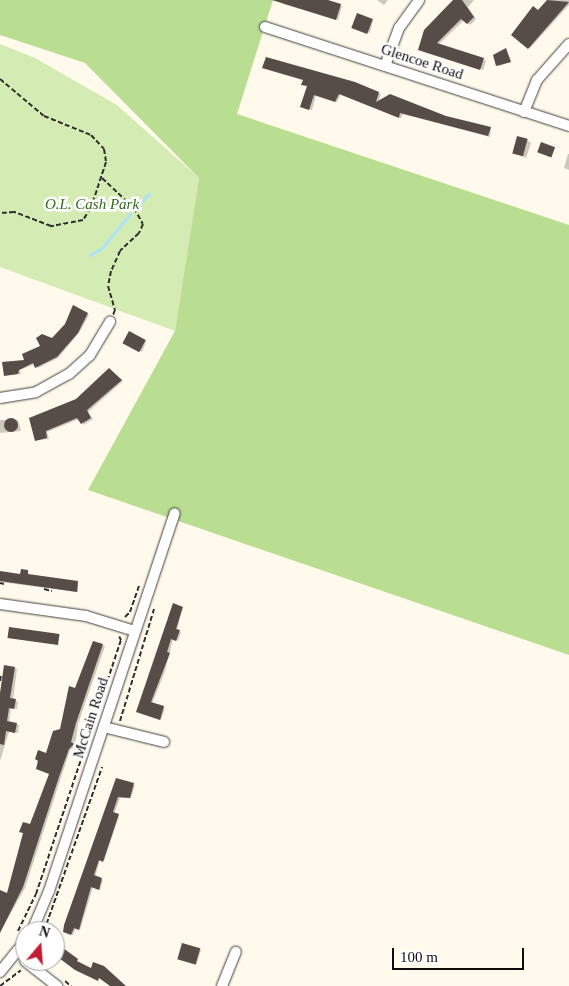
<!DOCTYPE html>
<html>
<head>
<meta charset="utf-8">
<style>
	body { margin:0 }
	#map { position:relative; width:569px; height:986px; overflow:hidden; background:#fffaeb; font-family:Georgia,serif }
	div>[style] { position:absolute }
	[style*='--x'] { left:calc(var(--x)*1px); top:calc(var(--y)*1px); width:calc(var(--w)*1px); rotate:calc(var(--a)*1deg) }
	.green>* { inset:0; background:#d4ecb3 }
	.forest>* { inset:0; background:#b9dd91 }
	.shadow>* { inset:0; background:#0003; transform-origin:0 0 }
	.stream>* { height:2.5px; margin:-1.25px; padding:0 1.25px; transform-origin:1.25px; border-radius:1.25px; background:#ace2fa }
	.building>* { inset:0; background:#564c48; transform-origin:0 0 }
	.round { border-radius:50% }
	.path>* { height:2px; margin-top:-1px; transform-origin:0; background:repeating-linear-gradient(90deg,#2e2e2e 0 5px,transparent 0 7.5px) }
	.roads { filter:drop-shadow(0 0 1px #3f3f3f) drop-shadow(0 0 1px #3f3f3f) }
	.street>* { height:10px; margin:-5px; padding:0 5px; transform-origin:5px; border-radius:5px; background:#fff }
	span { translate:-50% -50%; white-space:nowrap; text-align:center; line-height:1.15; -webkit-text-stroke:5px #fff; paint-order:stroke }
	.street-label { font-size:15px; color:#0c0c0c }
	.park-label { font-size:15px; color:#2f6819; font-style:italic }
	.north { position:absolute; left:15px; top:921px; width:50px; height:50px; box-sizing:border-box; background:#fff; border:1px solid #9e9e9e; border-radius:50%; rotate:18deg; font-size:14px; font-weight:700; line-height:20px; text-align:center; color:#0c0c0c }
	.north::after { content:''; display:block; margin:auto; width:18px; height:22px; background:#c41c30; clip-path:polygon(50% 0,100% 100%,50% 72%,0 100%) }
	.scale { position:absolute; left:392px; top:948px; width:132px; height:22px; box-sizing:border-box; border:2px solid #0c0c0c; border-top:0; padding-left:6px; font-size:15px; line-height:18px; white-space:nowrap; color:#0c0c0c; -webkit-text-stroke:4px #fff; paint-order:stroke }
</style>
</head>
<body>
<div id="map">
	<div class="green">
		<div style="clip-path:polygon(0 44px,35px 58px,117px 105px,199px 178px,175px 331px,0 267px)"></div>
	</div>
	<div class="forest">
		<div style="clip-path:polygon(0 0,273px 0,237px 114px,569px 225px,569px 655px,88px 490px,175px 331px,199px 178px,85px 63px,0 35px)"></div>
	</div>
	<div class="shadow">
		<div style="clip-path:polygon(282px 0,328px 0,342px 6px,338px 20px,283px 4px)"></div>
		<div style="clip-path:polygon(377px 0,388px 0,384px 5px)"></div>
		<div style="clip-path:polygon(456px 0,474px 0,468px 7px,476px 19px,470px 25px,464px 20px,438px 45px,483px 59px,486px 61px,483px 70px,422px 51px)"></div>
		<div style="clip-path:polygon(550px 0,569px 0,569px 5px,530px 48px,513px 35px)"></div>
		<div style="clip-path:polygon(373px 20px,370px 33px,355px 28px)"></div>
		<div style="clip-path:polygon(506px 49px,511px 62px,499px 66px,497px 65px)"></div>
		<div style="clip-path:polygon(355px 83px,381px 94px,378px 102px,491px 128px,490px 137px,403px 114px,401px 118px,341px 94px,337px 102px,316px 95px,312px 110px,304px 108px,308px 86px)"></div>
		<div style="clip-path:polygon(527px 140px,531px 143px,526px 158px,513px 152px)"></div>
		<div style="clip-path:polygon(568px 154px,569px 154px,569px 170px,564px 168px)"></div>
		<div style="clip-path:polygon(74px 307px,89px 315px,79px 333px,58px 358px,38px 368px,35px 364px,20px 370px,21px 374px,5px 375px,53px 340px,66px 325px)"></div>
		<div style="clip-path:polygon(130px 333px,146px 342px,142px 352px,126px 343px)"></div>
		<div style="clip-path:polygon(111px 371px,123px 381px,88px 412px,93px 419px,84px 425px,79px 419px,47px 432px,49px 439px,36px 440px)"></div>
		<div style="clip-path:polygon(0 420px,18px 420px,21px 431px,0 433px)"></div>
		<div style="clip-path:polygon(28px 571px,29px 576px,78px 583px,78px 592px,0 582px,0 572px,21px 575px)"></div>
		<div style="clip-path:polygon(182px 608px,177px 631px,181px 632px,178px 641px,173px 639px,165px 671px,152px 704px,165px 708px,161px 720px,139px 712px)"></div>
		<div style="clip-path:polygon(93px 642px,105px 646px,78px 724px,75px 746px,70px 750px,25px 888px,0 932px,0 895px,8px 895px,50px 773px,37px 769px,39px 752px,47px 754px,61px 730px)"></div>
		<div style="clip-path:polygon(14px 668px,17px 669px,13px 700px,18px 702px,17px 709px,11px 708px,9px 723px,19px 725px,18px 733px,9px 732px,0 761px,0 702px)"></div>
		<div style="clip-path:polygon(116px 779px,135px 785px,131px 798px,120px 798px,114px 814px,119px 816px,104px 861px,100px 860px,95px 877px,103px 880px,100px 890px,93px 887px,80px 930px,76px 928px,73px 935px,66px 932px)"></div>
		<div style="left:183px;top:944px;width:19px;height:16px;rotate:18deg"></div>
	</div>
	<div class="stream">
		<div style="--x:139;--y:204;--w:14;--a:-45"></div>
		<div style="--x:90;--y:255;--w:14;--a:-30"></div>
		<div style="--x:102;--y:248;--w:44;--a:-50.5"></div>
	</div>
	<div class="building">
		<div style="clip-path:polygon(272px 0,328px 0,341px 4px,336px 20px)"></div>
		<div style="clip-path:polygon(453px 0,462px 0,474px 17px,467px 24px,461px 19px,437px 43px,484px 58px,480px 70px,418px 50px,424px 30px)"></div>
		<div style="clip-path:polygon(547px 0,569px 2px,528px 49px,511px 35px,533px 6px,538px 10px)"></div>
		<div style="left:357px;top:13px;width:17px;height:16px;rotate:21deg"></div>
		<div style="clip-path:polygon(506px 48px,511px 62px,496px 66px,493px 55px)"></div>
		<div style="clip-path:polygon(266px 57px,355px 82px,379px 92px,376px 102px,390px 94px,446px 116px,491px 127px,488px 136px,400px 113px,399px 118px,339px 94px,335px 102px,314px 95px,309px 110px,300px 107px,307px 86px,301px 85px,303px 80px,262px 68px)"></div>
		<div style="left:517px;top:136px;width:11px;height:18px;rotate:15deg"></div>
		<div style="left:541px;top:142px;width:15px;height:11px;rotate:20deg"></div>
		<div style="clip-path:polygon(73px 305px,88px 313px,78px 333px,57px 357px,35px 368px,33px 363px,19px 370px,18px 374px,4px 376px,2px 362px,24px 360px,22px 354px,40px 346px,36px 338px,42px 334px,52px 338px,65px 324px)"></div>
		<div style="left:129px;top:331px;width:19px;height:14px;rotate:28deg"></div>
		<div style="clip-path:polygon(109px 368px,122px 380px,87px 410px,91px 418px,81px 424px,77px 418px,46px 431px,47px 438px,35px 441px,29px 418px,76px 399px)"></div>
		<div class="round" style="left:4px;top:418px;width:14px;height:14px"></div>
		<div style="clip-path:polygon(21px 569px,28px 570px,28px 574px,78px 581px,77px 592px,0 581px,0 571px,20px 574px)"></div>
		<div style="clip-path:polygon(173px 603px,183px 607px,176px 629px,180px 630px,176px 641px,171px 639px,167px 652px,170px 653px,151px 702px,164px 706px,160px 720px,136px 712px)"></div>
		<div style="left:9px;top:627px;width:51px;height:11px;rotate:8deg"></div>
		<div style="clip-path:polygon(93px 641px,103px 644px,76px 723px,71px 742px,74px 744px,69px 749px,59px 777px,23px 887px,0 933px,0 890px,7px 893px,23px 833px,19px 832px,23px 822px,30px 824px,49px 774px,36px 769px,38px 761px,35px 759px,38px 750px,46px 753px,53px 731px,60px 729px,69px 686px,75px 688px)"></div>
		<div style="clip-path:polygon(4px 665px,15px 667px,10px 698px,16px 699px,14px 709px,9px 708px,7px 721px,17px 723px,15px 733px,6px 731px,4px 745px,0 744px,0 693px)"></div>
		<div style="clip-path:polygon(116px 778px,134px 783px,130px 798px,118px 797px,113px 812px,119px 814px,103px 862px,99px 860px,94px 875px,102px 878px,99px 890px,91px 887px,79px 930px,74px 928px,71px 935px,63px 932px,64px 925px)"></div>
		<div style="clip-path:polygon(55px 942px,78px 959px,77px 961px,91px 968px,93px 962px,104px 966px,126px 986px,110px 986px,99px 978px,98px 981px,75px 970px,55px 955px)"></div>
		<div style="left:182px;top:943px;width:19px;height:17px;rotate:16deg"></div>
	</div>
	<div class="path">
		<div style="--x:0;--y:79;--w:57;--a:40.1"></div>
		<div style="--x:44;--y:116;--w:51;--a:22"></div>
		<div style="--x:91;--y:135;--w:19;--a:47"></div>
		<div style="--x:104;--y:149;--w:13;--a:81"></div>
		<div style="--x:106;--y:162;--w:48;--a:108.1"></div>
		<div style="--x:91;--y:208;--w:14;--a:124"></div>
		<div style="--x:83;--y:220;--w:33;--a:169"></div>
		<div style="--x:51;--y:226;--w:40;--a:-159"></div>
		<div style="--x:14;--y:212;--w:14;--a:176"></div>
		<div style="--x:102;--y:178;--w:44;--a:43.2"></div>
		<div style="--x:134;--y:208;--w:18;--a:61"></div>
		<div style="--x:143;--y:224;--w:10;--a:114"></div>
		<div style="--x:139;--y:233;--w:26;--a:137"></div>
		<div style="--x:120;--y:251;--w:22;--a:114"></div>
		<div style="--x:111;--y:271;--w:15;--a:101"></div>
		<div style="--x:108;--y:286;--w:25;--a:74"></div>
		<div style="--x:115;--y:310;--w:5;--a:112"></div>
		<div style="--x:0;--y:583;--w:4;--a:14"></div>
		<div style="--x:44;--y:589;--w:8;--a:14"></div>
		<div style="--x:125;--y:617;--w:7;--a:-45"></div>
		<div style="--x:130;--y:612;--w:28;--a:-71"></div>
		<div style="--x:0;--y:681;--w:6;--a:-81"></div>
		<div style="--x:120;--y:721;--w:117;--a:-73.1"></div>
		<div style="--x:18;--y:931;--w:41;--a:-64.1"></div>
		<div style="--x:36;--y:894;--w:268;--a:-71.5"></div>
		<div style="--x:121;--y:640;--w:4;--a:-117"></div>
		<div style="--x:44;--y:931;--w:174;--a:-70.5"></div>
		<div style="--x:65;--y:981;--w:8;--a:40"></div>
		<div style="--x:0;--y:986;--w:26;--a:-37"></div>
	</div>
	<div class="roads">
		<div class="street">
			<div style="--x:265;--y:27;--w:320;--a:18"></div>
			<div style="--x:385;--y:66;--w:40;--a:-69.8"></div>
			<div style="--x:399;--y:28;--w:34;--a:-54"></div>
			<div style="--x:524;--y:112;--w:35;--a:-68"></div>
			<div style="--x:537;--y:80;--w:48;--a:-48.4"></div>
			<div style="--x:0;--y:398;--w:36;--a:-9"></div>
			<div style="--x:36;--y:392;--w:38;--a:-29"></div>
			<div style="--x:69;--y:374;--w:28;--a:-42"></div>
			<div style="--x:90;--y:355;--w:39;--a:-59"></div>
			<div style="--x:0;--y:604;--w:87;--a:7.9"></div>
			<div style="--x:86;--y:616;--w:51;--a:17"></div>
			<div style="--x:104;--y:727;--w:62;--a:14"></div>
			<div style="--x:32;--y:931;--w:43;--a:-67"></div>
			<div style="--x:49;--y:891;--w:398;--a:-71.6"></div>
			<div style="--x:25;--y:961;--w:41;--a:38"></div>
			<div style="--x:0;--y:972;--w:40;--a:-51"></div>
			<div style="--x:222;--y:986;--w:37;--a:-68"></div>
		</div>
	</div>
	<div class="street-label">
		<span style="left:422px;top:62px;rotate:18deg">Glencoe Road</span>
		<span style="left:91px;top:718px;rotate:-72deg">McCain Road</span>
	</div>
	<div class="park-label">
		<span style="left:92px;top:205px">O.L. Cash Park</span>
	</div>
	<div class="north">N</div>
	<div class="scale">100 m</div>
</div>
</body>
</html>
